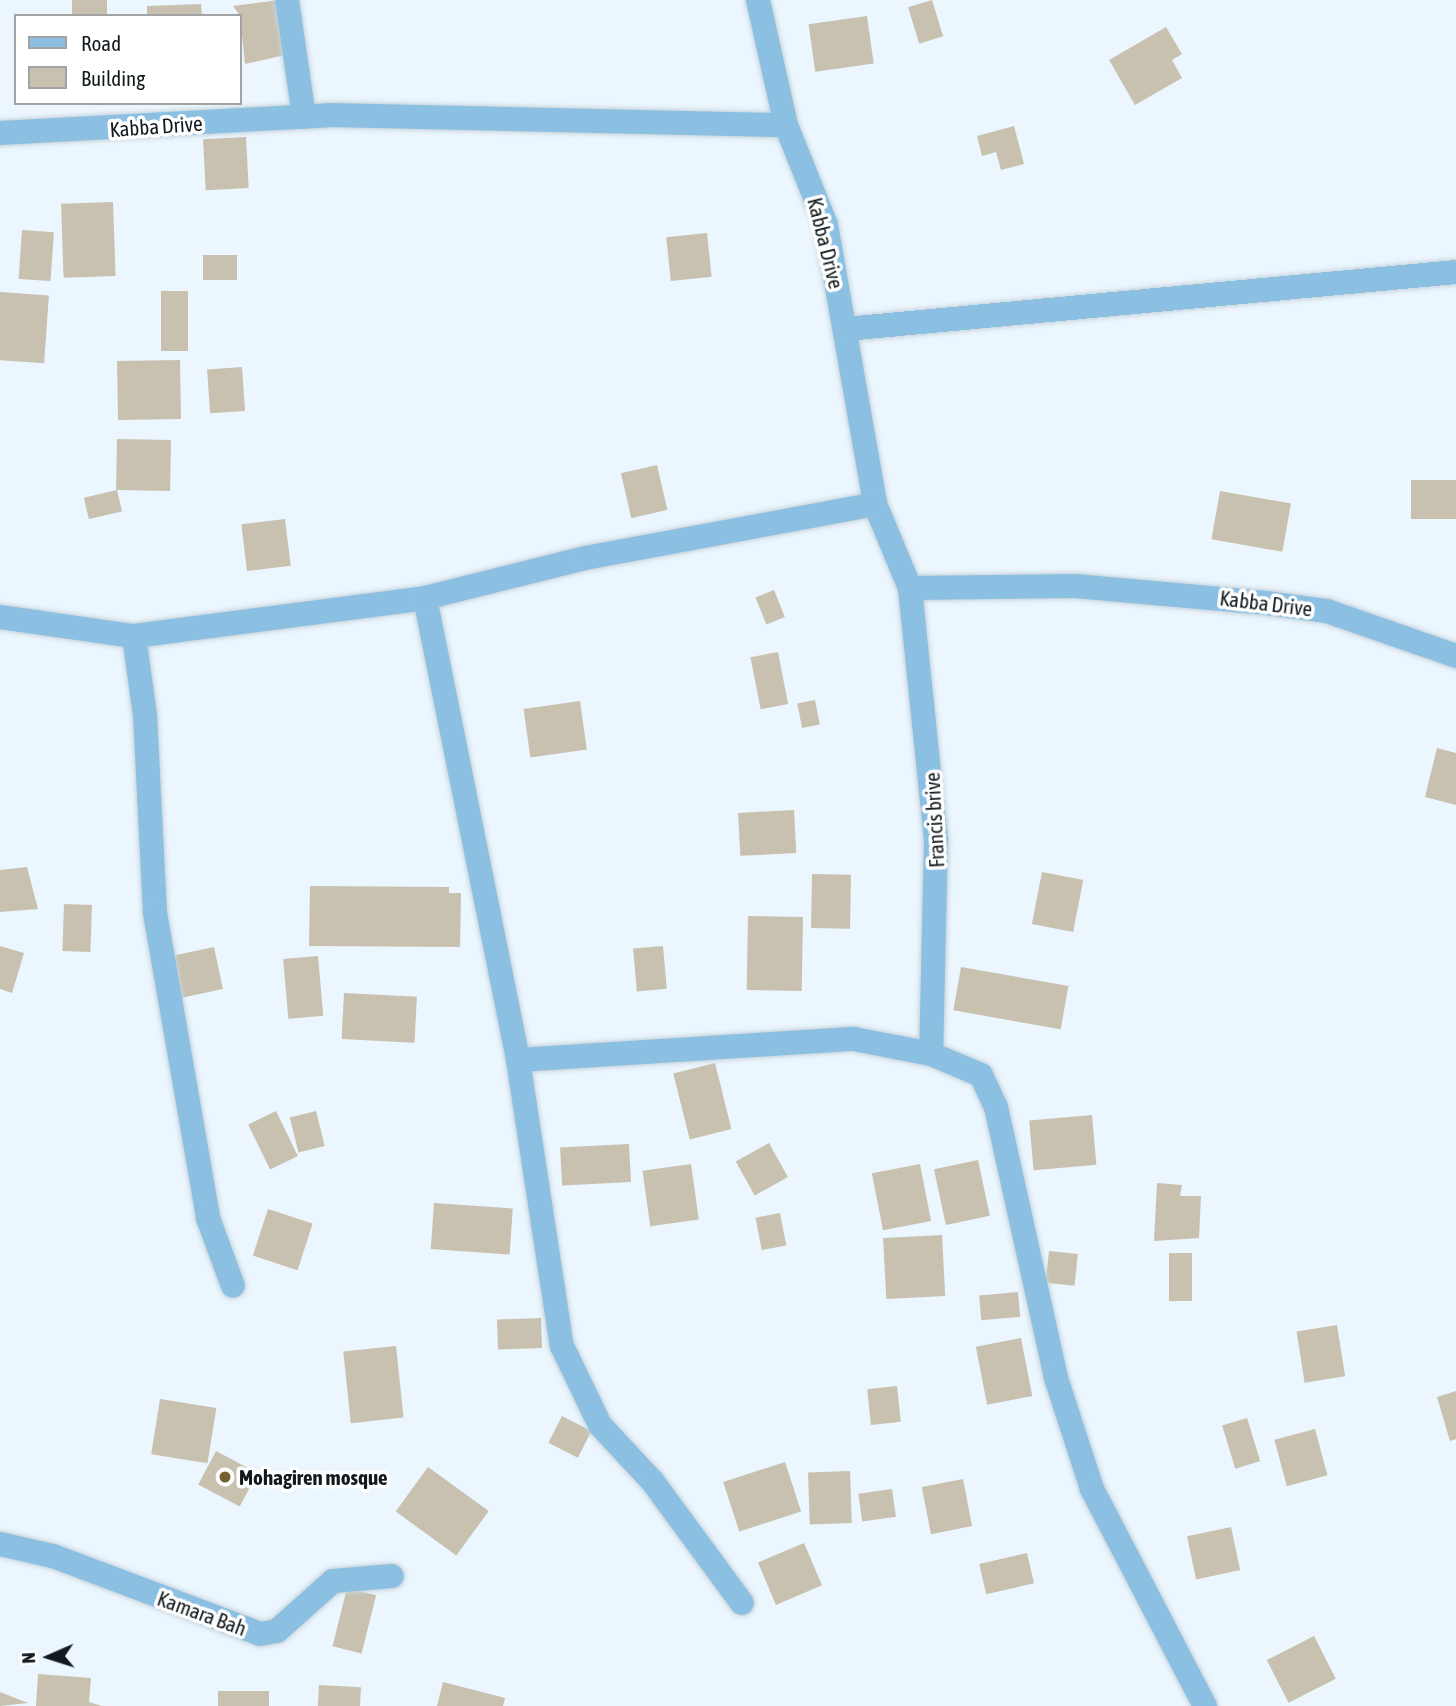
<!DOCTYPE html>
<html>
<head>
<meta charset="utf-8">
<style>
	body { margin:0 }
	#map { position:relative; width:1456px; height:1706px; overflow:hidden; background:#ebf6fe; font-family:"Asap Condensed",sans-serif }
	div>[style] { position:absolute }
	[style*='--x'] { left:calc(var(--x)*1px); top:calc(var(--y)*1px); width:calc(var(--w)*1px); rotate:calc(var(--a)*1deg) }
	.building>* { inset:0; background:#c8c1af; transform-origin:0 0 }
	.roads { filter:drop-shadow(0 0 2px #c8d3da) drop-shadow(0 0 2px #c8d3da) }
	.street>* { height:24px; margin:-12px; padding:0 12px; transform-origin:12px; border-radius:12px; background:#8cc0e3 }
	.dots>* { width:19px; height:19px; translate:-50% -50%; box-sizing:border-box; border:4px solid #fff; border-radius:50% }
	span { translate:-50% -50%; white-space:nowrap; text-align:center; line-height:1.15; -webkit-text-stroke:7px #fff; paint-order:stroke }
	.street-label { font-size:21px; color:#131a1e }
	.poi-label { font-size:21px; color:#131a1e; font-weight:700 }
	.left { translate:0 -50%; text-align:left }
	.legend { position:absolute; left:14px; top:14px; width:228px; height:91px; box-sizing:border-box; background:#fff; border:2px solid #a1a3a5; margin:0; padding:9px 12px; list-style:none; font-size:21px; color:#131a1e }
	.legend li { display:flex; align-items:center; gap:14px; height:35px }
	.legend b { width:35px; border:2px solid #a1a3a5 }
	.north { position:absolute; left:14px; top:1622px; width:70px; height:70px; -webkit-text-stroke:5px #fff; paint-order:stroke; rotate:267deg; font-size:19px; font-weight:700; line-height:28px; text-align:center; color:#131a1e }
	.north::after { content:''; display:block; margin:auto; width:24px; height:32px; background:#131a1e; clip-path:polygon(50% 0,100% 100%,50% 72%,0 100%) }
</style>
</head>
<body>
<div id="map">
	<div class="building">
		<div style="left:72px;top:0;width:35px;height:16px"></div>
		<div style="clip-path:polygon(279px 0,290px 54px,245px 64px,240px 16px,233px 6px)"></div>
		<div style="left:932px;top:0;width:38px;height:25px;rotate:73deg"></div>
		<div style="clip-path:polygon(201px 4px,202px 16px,147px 16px,147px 6px)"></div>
		<div style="left:867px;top:16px;width:48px;height:59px;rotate:82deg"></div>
		<div style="clip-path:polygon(1166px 27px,1182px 54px,1172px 60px,1182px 78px,1135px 105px,1109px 60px)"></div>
		<div style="clip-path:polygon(1014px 126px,1024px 164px,1001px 170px,996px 152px,982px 156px,977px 136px)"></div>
		<div style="left:246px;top:137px;width:51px;height:43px;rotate:87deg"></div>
		<div style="left:113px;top:202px;width:74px;height:52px;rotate:88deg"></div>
		<div style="left:22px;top:230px;width:32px;height:49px;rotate:4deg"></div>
		<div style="left:707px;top:233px;width:44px;height:41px;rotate:84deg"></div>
		<div style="left:237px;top:255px;width:25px;height:34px;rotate:90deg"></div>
		<div style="left:161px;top:291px;width:27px;height:60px"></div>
		<div style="left:0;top:292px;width:49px;height:68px;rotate:4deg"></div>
		<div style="left:180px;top:360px;width:59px;height:63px;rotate:89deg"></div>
		<div style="left:242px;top:367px;width:44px;height:35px;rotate:86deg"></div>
		<div style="left:117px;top:439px;width:54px;height:51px;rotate:1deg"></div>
		<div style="left:657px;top:465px;width:46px;height:37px;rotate:77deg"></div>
		<div style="left:1456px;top:480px;width:39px;height:45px;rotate:90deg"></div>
		<div style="left:117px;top:490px;width:22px;height:34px;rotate:77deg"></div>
		<div style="left:1220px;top:491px;width:72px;height:49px;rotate:10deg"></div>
		<div style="left:285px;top:519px;width:47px;height:44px;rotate:83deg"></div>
		<div style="left:774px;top:590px;width:29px;height:20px;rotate:68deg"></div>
		<div style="left:778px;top:652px;width:53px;height:28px;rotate:79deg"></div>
		<div style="left:815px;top:700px;width:25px;height:18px;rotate:79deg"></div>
		<div style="left:580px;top:701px;width:49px;height:57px;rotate:82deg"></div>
		<div style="clip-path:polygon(1437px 748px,1456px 753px,1456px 805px,1425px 797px)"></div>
		<div style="left:794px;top:810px;width:43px;height:56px;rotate:87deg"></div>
		<div style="clip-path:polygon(27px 867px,38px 909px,0 912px,0 870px)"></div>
		<div style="left:1042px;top:872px;width:42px;height:53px;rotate:11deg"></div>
		<div style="left:812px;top:874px;width:39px;height:54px;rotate:1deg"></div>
		<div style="clip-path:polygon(310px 886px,449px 887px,449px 893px,461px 893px,460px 947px,309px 946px)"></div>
		<div style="left:64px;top:904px;width:28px;height:47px;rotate:2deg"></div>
		<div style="left:748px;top:916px;width:55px;height:74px;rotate:1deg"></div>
		<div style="clip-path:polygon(0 946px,24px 953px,12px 993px,0 989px)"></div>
		<div style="left:663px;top:946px;width:43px;height:30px;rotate:85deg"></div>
		<div style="left:214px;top:947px;width:43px;height:43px;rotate:78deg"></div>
		<div style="left:318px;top:956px;width:60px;height:35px;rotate:85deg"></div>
		<div style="left:961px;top:967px;width:109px;height:44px;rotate:10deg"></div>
		<div style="left:344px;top:993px;width:73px;height:46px;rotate:3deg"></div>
		<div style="left:715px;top:1063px;width:68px;height:43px;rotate:76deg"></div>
		<div style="left:276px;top:1111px;width:50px;height:31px;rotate:64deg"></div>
		<div style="left:316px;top:1111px;width:36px;height:27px;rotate:76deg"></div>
		<div style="left:1092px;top:1115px;width:50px;height:63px;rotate:85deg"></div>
		<div style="left:769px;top:1143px;width:39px;height:38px;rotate:61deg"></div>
		<div style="left:629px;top:1144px;width:38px;height:69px;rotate:87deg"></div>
		<div style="left:978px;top:1160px;width:57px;height:45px;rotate:78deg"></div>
		<div style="left:691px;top:1164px;width:56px;height:49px;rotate:82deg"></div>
		<div style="left:920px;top:1164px;width:58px;height:49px;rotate:79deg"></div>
		<div style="clip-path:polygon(1157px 1183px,1182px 1185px,1180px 1196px,1201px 1196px,1199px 1238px,1154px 1241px)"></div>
		<div style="left:434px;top:1203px;width:79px;height:46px;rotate:4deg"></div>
		<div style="left:268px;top:1209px;width:47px;height:49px;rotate:18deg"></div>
		<div style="left:780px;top:1213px;width:33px;height:25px;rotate:79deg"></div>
		<div style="left:942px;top:1235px;width:61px;height:59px;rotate:87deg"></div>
		<div style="left:1049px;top:1251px;width:29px;height:32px;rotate:6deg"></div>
		<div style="left:1169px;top:1253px;width:23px;height:48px"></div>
		<div style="left:1018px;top:1292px;width:25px;height:39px;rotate:85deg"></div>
		<div style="left:541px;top:1318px;width:30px;height:44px;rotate:88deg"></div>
		<div style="left:1337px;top:1325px;width:52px;height:41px;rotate:81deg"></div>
		<div style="left:1021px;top:1338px;width:59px;height:46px;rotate:79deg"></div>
		<div style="left:396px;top:1346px;width:72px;height:53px;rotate:84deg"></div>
		<div style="left:897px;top:1386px;width:36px;height:30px;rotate:84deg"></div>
		<div style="clip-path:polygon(1456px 1391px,1456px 1439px,1450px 1441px,1437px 1397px)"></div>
		<div style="left:160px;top:1399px;width:57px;height:56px;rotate:9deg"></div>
		<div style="left:562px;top:1416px;width:33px;height:30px;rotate:27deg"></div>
		<div style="left:1247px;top:1418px;width:45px;height:26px;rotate:73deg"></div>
		<div style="left:1315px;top:1429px;width:48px;height:42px;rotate:75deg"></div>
		<div style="left:216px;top:1451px;width:47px;height:38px;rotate:28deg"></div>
		<div style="left:785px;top:1462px;width:52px;height:65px;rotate:72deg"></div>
		<div style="left:428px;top:1467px;width:75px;height:55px;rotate:36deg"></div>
		<div style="left:850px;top:1471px;width:52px;height:42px;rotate:88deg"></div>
		<div style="left:963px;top:1479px;width:48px;height:42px;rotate:79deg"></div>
		<div style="left:892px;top:1489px;width:28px;height:34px;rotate:82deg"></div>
		<div style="left:1231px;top:1527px;width:44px;height:45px;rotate:78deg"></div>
		<div style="left:804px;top:1543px;width:46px;height:50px;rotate:67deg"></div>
		<div style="left:1027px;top:1553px;width:31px;height:49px;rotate:77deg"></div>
		<div style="left:347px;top:1588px;width:30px;height:60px;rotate:14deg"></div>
		<div style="left:1314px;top:1636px;width:48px;height:53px;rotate:63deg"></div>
		<div style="clip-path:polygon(38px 1674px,91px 1678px,89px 1702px,102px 1706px,36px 1706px)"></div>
		<div style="clip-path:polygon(443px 1682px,505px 1698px,503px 1706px,437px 1706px)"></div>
		<div style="left:319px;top:1685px;width:42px;height:21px;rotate:3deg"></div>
		<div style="left:269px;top:1691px;width:15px;height:51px;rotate:90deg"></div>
		<div style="clip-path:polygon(0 1692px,28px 1703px,0 1706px)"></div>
	</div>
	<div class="roads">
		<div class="street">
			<div style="--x:287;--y:0;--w:118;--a:81.7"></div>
			<div style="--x:758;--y:0;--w:128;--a:77.4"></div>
			<div style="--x:786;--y:125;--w:108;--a:68.2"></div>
			<div style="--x:826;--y:225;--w:283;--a:80"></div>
			<div style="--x:875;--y:504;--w:91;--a:67.4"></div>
			<div style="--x:910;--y:588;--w:165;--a:-0.7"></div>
			<div style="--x:1075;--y:586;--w:192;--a:5.1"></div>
			<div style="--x:1266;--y:603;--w:62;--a:7.5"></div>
			<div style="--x:1327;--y:611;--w:137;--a:19.2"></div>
			<div style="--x:0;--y:133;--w:330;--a:-3.1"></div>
			<div style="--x:330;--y:115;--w:456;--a:1.3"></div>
			<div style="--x:846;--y:329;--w:613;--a:-5.34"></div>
			<div style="--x:910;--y:588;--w:253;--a:84.1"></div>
			<div style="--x:936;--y:840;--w:214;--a:91.3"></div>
			<div style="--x:425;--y:598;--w:471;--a:78.6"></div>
			<div style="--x:518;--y:1060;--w:289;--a:81.3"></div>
			<div style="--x:562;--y:1346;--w:88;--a:64.3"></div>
			<div style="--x:600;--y:1425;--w:78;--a:47.1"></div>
			<div style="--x:653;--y:1482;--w:150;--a:53.7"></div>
			<div style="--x:0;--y:617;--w:135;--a:8.1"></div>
			<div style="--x:134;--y:636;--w:293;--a:-7.4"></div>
			<div style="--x:425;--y:598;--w:165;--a:-14"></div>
			<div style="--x:585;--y:558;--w:295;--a:-10.5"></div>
			<div style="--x:134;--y:636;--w:80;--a:82.1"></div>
			<div style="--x:145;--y:715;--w:198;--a:87.1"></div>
			<div style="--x:155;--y:913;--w:310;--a:80.1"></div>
			<div style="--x:208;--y:1218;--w:72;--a:69.8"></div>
			<div style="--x:518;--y:1060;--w:337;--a:-3.6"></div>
			<div style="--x:854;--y:1039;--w:78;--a:11"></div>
			<div style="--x:931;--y:1054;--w:54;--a:22.8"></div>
			<div style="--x:981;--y:1075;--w:35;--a:65"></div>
			<div style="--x:996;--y:1107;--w:278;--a:77.5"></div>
			<div style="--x:1056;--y:1378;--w:117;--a:72"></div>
			<div style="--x:1092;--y:1489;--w:245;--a:62.5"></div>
			<div style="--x:0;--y:1544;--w:54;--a:12.8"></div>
			<div style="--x:53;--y:1556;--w:221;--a:20.6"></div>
			<div style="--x:260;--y:1634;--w:17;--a:-10"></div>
			<div style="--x:277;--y:1631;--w:75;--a:-41.8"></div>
			<div style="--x:333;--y:1581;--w:59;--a:-4.8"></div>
		</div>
	</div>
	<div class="dots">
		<div style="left:225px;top:1477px;background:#756130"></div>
	</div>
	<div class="street-label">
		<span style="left:156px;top:126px;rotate:-4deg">Kabba Drive</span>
		<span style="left:826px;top:243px;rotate:76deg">Kabba Drive</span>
		<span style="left:1266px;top:603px;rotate:7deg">Kabba Drive</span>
		<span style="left:934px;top:820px;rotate:-93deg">Francis brive</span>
		<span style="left:202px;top:1613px;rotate:20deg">Kamara Bah</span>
	</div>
	<div class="poi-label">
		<span class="left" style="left:239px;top:1477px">Mohagiren mosque</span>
	</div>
	<ul class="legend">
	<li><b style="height:9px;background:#8cc0e3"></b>Road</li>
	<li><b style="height:19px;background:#c8c1af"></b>Building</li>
	</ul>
	<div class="north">N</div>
</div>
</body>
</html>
